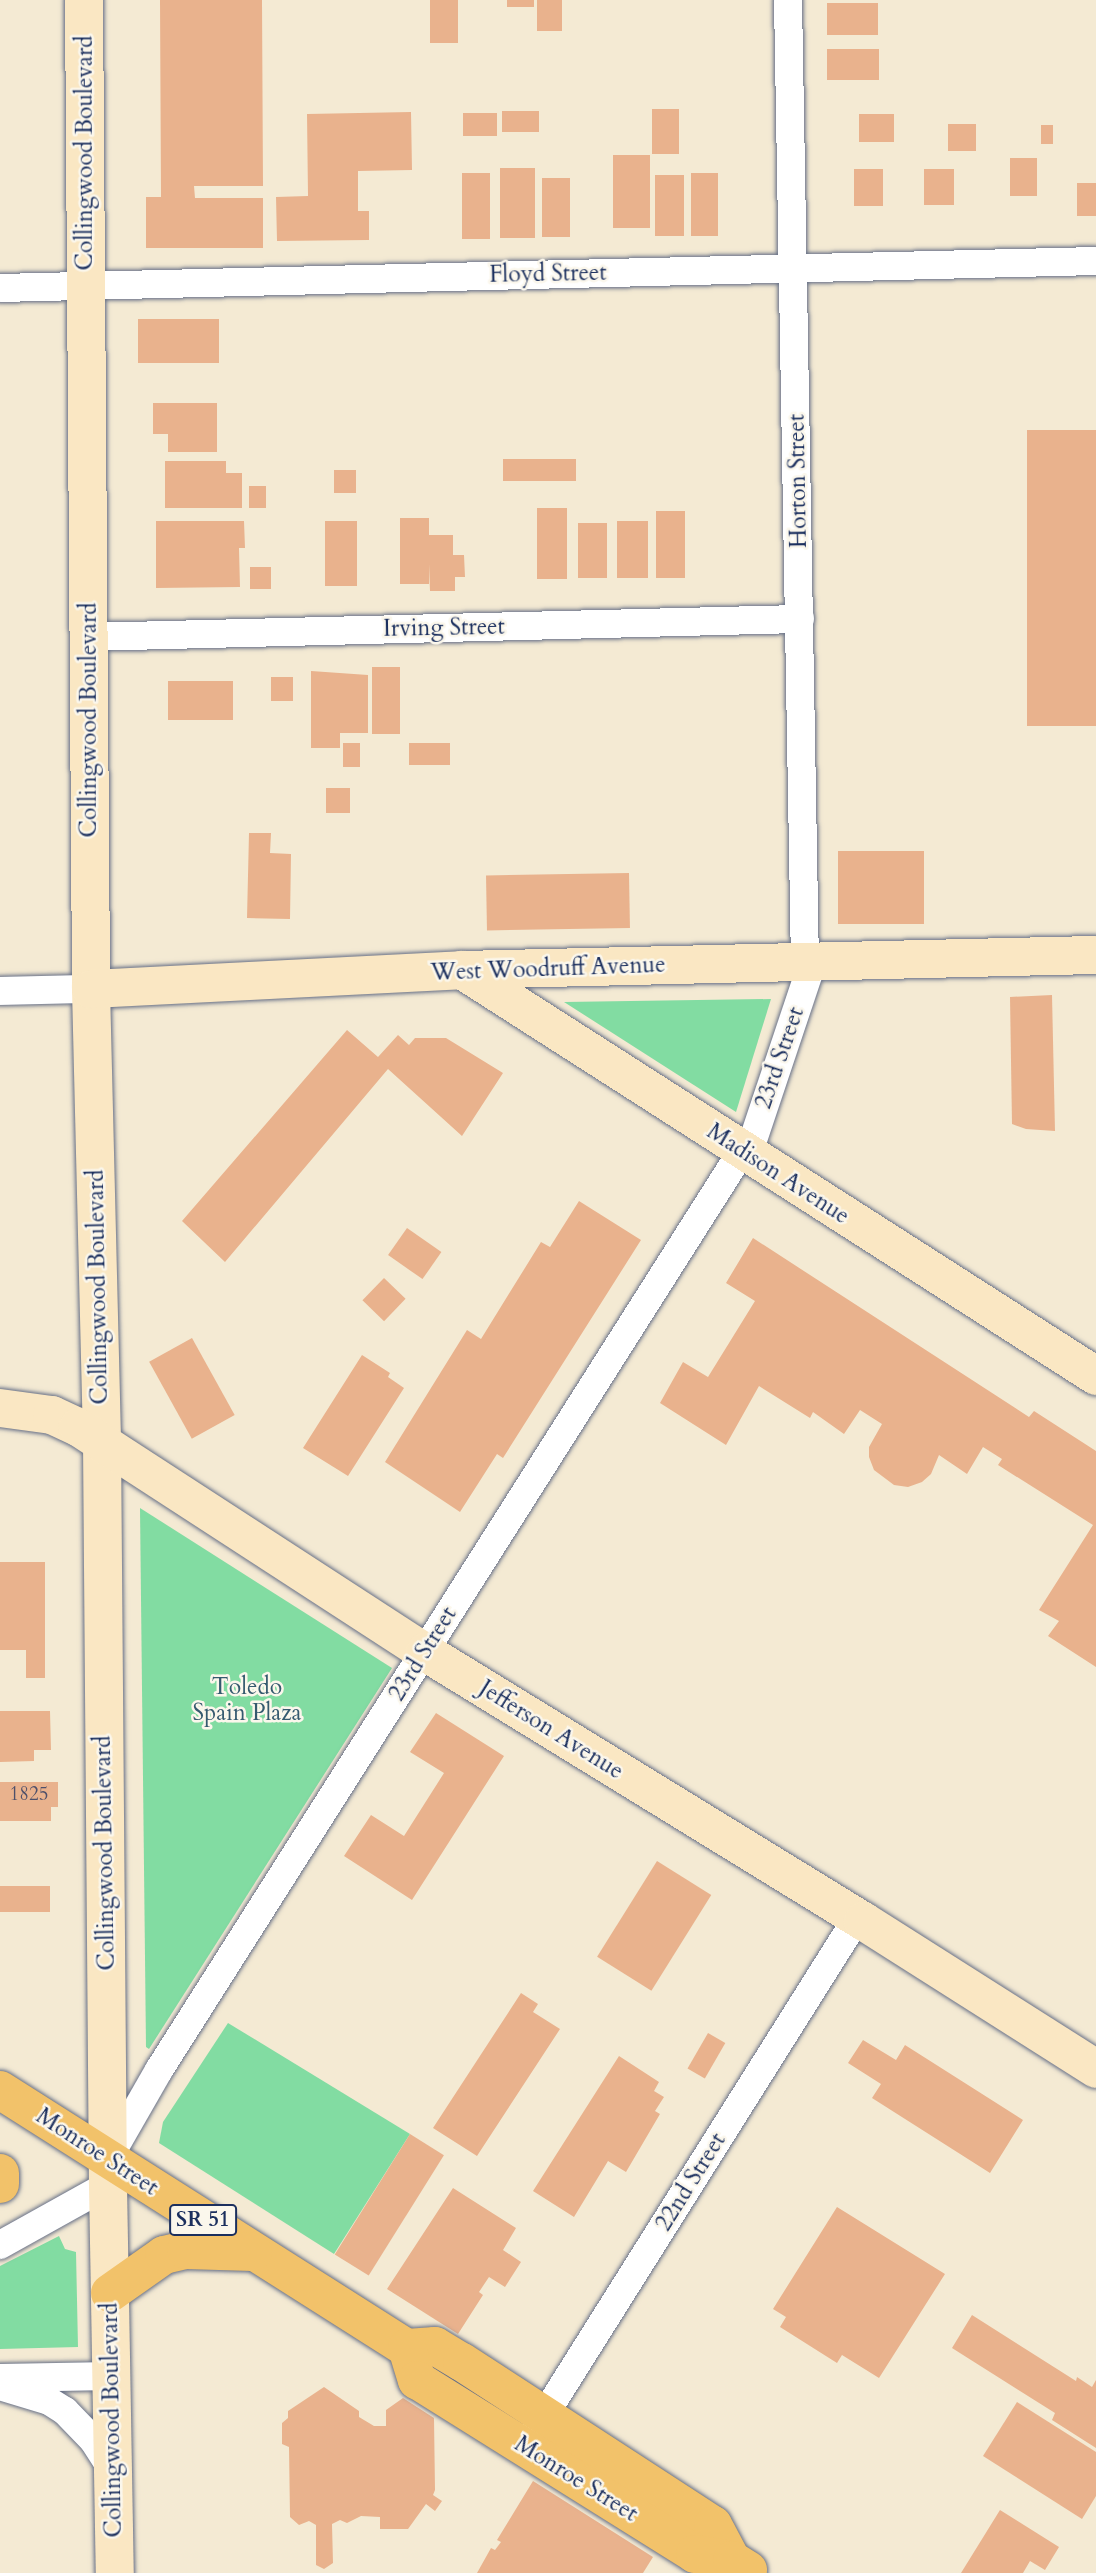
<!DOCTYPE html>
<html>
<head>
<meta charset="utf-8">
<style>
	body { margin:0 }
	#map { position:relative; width:1096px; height:2573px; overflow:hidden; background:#f4ead3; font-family:Cardo,serif }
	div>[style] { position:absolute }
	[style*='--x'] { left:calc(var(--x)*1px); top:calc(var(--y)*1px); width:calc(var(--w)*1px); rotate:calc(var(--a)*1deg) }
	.green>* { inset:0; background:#82dca2 }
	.building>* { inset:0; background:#e9b28d; transform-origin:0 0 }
	.roads { filter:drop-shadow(0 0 2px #677087) drop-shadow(0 0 2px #677087) }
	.street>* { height:28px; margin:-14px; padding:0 14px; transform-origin:14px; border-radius:14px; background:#fff }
	.secondary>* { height:38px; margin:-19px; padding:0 19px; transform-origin:19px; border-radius:19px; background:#fae7c3 }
	.primary>* { height:38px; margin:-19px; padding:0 19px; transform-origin:19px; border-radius:19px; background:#f2c26a }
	span { translate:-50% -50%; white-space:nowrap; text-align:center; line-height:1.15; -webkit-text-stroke:5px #fbf7ec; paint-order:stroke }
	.number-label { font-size:19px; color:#4e506a }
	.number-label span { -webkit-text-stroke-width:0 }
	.shield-label span { padding:2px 5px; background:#fbf7ec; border:2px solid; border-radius:5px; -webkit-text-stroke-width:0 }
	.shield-label { font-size:21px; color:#1b2f5e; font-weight:700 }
	.street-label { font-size:23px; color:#1b2f5e }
	.park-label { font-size:23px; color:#355a6f }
</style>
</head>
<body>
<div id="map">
	<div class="green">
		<div style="clip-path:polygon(771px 999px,736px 1112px,564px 1002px)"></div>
		<div style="clip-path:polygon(140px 1508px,392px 1668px,149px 2049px,146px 2047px)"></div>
		<div style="clip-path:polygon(228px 2023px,410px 2134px,334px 2254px,159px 2143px,163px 2122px)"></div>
		<div style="clip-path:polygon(59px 2236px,65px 2249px,76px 2252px,78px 2347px,0 2349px,0 2266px)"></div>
	</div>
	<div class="building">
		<div style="clip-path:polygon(160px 0,262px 0,263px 186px,194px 186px,195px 198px,263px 198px,263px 248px,146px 248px,146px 197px,161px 197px)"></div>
		<div style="left:430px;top:0;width:28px;height:43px"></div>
		<div style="left:507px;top:0;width:27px;height:7px"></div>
		<div style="left:537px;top:0;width:25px;height:31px"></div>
		<div style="left:827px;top:3px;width:51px;height:32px"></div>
		<div style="left:827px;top:49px;width:52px;height:31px"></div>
		<div style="left:652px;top:109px;width:27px;height:45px"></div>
		<div style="left:502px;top:111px;width:37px;height:21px"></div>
		<div style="clip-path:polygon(411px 112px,412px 170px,358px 171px,358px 211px,369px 211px,369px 240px,277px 241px,276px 197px,308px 196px,307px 114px)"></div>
		<div style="left:463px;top:113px;width:34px;height:23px"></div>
		<div style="left:859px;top:114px;width:35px;height:28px"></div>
		<div style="left:948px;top:124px;width:28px;height:27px"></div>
		<div style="left:1041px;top:125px;width:12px;height:19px"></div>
		<div style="left:613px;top:155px;width:37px;height:73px"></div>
		<div style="left:1010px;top:158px;width:27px;height:38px"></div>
		<div style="left:500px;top:168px;width:35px;height:70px"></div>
		<div style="left:854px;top:169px;width:29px;height:37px"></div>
		<div style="left:924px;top:169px;width:30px;height:36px"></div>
		<div style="left:462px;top:173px;width:28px;height:66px"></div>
		<div style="left:691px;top:173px;width:27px;height:63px"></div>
		<div style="left:655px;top:175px;width:29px;height:61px"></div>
		<div style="left:542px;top:178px;width:28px;height:59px"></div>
		<div style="left:1077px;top:183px;width:19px;height:33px"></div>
		<div style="left:138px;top:319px;width:81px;height:44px"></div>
		<div style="clip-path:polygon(153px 403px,217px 403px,217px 452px,168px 452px,168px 434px,153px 434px)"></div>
		<div style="left:1096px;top:430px;width:296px;height:69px;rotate:90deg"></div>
		<div style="left:503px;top:459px;width:73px;height:22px"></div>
		<div style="clip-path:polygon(165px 461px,226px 461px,226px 473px,242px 473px,242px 508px,165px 508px)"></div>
		<div style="left:334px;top:470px;width:22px;height:23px"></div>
		<div style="left:249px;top:486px;width:17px;height:22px"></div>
		<div style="left:537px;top:508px;width:30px;height:71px"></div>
		<div style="left:656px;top:511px;width:29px;height:67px"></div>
		<div style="clip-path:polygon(400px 518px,429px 518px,429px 535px,453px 535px,453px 555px,464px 555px,465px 577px,455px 577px,455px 591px,430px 591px,429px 564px,429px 584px,400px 584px)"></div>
		<div style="clip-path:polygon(156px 521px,244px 521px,245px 548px,239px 548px,240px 587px,156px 588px)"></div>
		<div style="left:325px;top:521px;width:32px;height:65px"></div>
		<div style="left:617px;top:521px;width:31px;height:57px"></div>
		<div style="left:578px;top:523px;width:29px;height:55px"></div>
		<div style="left:250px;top:567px;width:21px;height:22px"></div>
		<div style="left:372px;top:667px;width:28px;height:67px"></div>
		<div style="clip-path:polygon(311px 671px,368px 675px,368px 733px,340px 733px,340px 748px,311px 748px)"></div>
		<div style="left:271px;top:677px;width:22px;height:24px"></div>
		<div style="left:168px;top:681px;width:65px;height:39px"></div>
		<div style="left:343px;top:743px;width:17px;height:24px"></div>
		<div style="left:409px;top:743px;width:41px;height:22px"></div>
		<div style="left:326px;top:788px;width:24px;height:25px"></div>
		<div style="clip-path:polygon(249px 833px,271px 833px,270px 853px,291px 854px,290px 919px,247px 918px)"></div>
		<div style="left:838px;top:851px;width:86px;height:73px"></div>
		<div style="left:629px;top:873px;width:55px;height:143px;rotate:89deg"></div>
		<div style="clip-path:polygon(1052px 995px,1055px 1131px,1026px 1129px,1012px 1124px,1010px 997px)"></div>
		<div style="clip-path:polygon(347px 1030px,378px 1057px,398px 1035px,409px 1045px,415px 1038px,446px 1038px,503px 1073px,462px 1136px,388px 1069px,225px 1262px,182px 1221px)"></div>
		<div style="clip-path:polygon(579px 1201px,641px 1240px,503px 1458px,497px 1454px,460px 1512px,385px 1462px,467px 1330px,481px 1339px,541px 1242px,550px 1247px)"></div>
		<div style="left:407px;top:1228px;width:42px;height:33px;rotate:35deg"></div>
		<div style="clip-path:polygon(753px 1238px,1029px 1417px,1034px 1411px,1096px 1451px,1096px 1667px,1048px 1636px,1059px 1621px,1039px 1610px,1093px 1525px,998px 1465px,1002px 1459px,983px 1447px,967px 1474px,939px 1455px,931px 1474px,922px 1482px,908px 1487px,894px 1485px,874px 1470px,869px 1457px,869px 1447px,882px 1424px,860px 1410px,844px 1434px,813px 1412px,810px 1418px,759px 1386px,726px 1445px,660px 1403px,683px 1362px,708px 1377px,755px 1301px,726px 1283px)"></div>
		<div style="left:384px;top:1278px;width:30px;height:31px;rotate:44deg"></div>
		<div style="left:192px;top:1338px;width:88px;height:49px;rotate:61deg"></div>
		<div style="clip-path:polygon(362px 1355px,390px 1373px,388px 1377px,404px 1388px,348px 1476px,303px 1448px)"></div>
		<div style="clip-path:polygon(0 1562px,45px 1562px,45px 1678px,26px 1678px,26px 1650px,0 1650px)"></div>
		<div style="clip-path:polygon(0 1711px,50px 1711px,51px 1750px,34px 1750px,34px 1761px,0 1762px)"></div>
		<div style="clip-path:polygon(436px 1713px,504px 1756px,412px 1900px,344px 1856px,371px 1815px,404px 1836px,444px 1773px,410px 1752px)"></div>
		<div style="clip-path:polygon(0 1782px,58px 1782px,58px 1807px,51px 1807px,51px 1821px,0 1821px)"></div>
		<div style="left:657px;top:1861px;width:64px;height:113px;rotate:32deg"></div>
		<div style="left:0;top:1886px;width:50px;height:26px"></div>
		<div style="clip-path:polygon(521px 1993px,538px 2004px,533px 2012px,560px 2029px,477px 2156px,433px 2128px)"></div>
		<div style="left:708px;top:2033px;width:20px;height:41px;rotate:30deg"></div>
		<div style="clip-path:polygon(863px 2040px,896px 2060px,905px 2045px,1023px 2120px,990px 2173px,872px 2098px,881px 2084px,848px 2063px)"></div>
		<div style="clip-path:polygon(619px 2056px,659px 2082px,654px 2091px,664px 2097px,655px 2111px,660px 2114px,626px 2172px,608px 2161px,574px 2217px,533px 2191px)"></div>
		<div style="left:410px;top:2134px;width:40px;height:142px;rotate:32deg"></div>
		<div style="clip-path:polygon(453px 2188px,516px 2228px,503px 2250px,521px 2262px,505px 2287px,489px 2277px,479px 2292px,483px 2295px,458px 2334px,387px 2289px)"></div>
		<div style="clip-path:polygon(837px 2207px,945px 2274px,879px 2378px,842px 2355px,837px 2363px,780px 2327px,786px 2317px,773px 2309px)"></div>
		<div style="clip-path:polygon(972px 2315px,1076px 2381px,1077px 2377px,1092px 2387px,1096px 2380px,1096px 2448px,1052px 2420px,1055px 2413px,952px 2348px)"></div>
		<div style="clip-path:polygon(324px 2387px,359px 2411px,359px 2417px,374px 2426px,386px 2426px,386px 2410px,403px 2398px,434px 2418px,435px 2490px,433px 2495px,442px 2501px,435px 2511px,426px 2504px,408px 2529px,380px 2529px,380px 2517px,361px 2516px,347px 2523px,340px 2520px,332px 2524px,333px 2563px,324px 2569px,316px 2565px,316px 2525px,309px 2521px,299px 2525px,290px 2517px,289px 2447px,282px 2444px,282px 2423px,288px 2418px,288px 2411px)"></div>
		<div style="clip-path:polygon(1017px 2402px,1096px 2452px,1096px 2496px,1082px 2519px,983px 2456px)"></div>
		<div style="clip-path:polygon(533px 2481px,653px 2557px,643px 2573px,477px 2573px,491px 2548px,495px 2550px,501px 2542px,497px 2540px)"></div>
		<div style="clip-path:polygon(1000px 2510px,1059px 2547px,1045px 2570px,1030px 2561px,1023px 2573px,961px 2573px)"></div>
	</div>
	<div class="roads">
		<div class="street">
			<div style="--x:788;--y:0;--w:962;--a:88.99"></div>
			<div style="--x:0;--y:288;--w:1096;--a:-1.41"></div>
			<div style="--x:88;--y:637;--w:712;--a:-1.45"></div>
			<div style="--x:0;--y:991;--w:91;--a:-1.3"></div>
			<div style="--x:748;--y:1155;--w:205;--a:-71.5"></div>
			<div style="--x:108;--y:2159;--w:103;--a:-60.2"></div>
			<div style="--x:159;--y:2070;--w:1088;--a:-57.61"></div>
			<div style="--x:0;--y:2245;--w:124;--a:-29.1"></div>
			<div style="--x:0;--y:2378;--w:112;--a:-1"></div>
			<div style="--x:0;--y:2386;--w:51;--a:17"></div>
			<div style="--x:49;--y:2401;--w:19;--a:32"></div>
			<div style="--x:65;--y:2411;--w:40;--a:46"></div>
			<div style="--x:93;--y:2440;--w:37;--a:57"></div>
			<div style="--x:535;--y:2430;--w:605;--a:-57.83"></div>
		</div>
		<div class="secondary">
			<div style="--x:84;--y:0;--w:989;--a:89.59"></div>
			<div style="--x:91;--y:989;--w:453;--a:88.6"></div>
			<div style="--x:102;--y:1442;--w:743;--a:89.54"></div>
			<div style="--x:108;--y:2185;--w:388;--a:89"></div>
			<div style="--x:462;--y:970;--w:753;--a:32.63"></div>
			<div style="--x:91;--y:989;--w:371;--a:-2.9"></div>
			<div style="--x:462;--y:970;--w:634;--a:-1.36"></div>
			<div style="--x:0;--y:1408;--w:52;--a:7.7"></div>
			<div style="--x:52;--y:1415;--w:29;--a:25"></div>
			<div style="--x:78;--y:1427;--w:414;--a:33"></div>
			<div style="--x:425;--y:1652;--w:514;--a:31.56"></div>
			<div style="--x:863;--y:1921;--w:276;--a:32.4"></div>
		</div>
		<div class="primary">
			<div style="--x:0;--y:2090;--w:482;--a:32.4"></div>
			<div style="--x:407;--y:2348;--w:28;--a:-4"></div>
			<div style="--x:435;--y:2346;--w:31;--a:31"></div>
			<div style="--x:462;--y:2362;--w:299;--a:33"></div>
			<div style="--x:713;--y:2525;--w:40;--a:62"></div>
			<div style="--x:0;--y:2173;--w:11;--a:90"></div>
			<div style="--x:110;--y:2293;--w:66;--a:-35.1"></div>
			<div style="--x:164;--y:2255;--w:23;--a:-13"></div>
			<div style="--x:186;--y:2250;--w:67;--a:1.7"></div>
			<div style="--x:407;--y:2348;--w:34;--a:73"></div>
			<div style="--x:417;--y:2380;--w:328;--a:32"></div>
			<div style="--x:695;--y:2554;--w:37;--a:9"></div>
			<div style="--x:732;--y:2560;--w:19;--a:32"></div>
		</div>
	</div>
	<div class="number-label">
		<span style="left:29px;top:1795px">1825</span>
	</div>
	<div class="shield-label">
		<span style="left:203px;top:2220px">SR 51</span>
	</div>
	<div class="street-label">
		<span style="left:85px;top:153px;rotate:-90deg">Collingwood Boulevard</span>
		<span style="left:548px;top:274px;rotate:-1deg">Floyd Street</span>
		<span style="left:798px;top:481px;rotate:-91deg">Horton Street</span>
		<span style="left:444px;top:628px;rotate:-1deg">Irving Street</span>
		<span style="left:89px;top:720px;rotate:-90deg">Collingwood Boulevard</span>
		<span style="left:548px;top:969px;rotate:-2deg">West Woodruff Avenue</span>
		<span style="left:780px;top:1058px;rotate:-71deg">23rd Street</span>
		<span style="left:778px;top:1174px;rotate:33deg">Madison Avenue</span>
		<span style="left:98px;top:1287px;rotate:-91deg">Collingwood Boulevard</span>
		<span style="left:423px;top:1654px;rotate:-58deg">23rd Street</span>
		<span style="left:551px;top:1730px;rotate:32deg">Jefferson Avenue</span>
		<span style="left:105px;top:1853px;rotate:-91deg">Collingwood Boulevard</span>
		<span style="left:97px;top:2152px;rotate:33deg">Monroe Street</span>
		<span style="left:691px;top:2182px;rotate:-58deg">22nd Street</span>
		<span style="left:112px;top:2420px;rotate:-91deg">Collingwood Boulevard</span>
		<span style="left:576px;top:2479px;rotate:32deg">Monroe Street</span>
	</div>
	<div class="park-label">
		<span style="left:247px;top:1700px">Toledo<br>Spain Plaza</span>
	</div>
</div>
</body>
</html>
